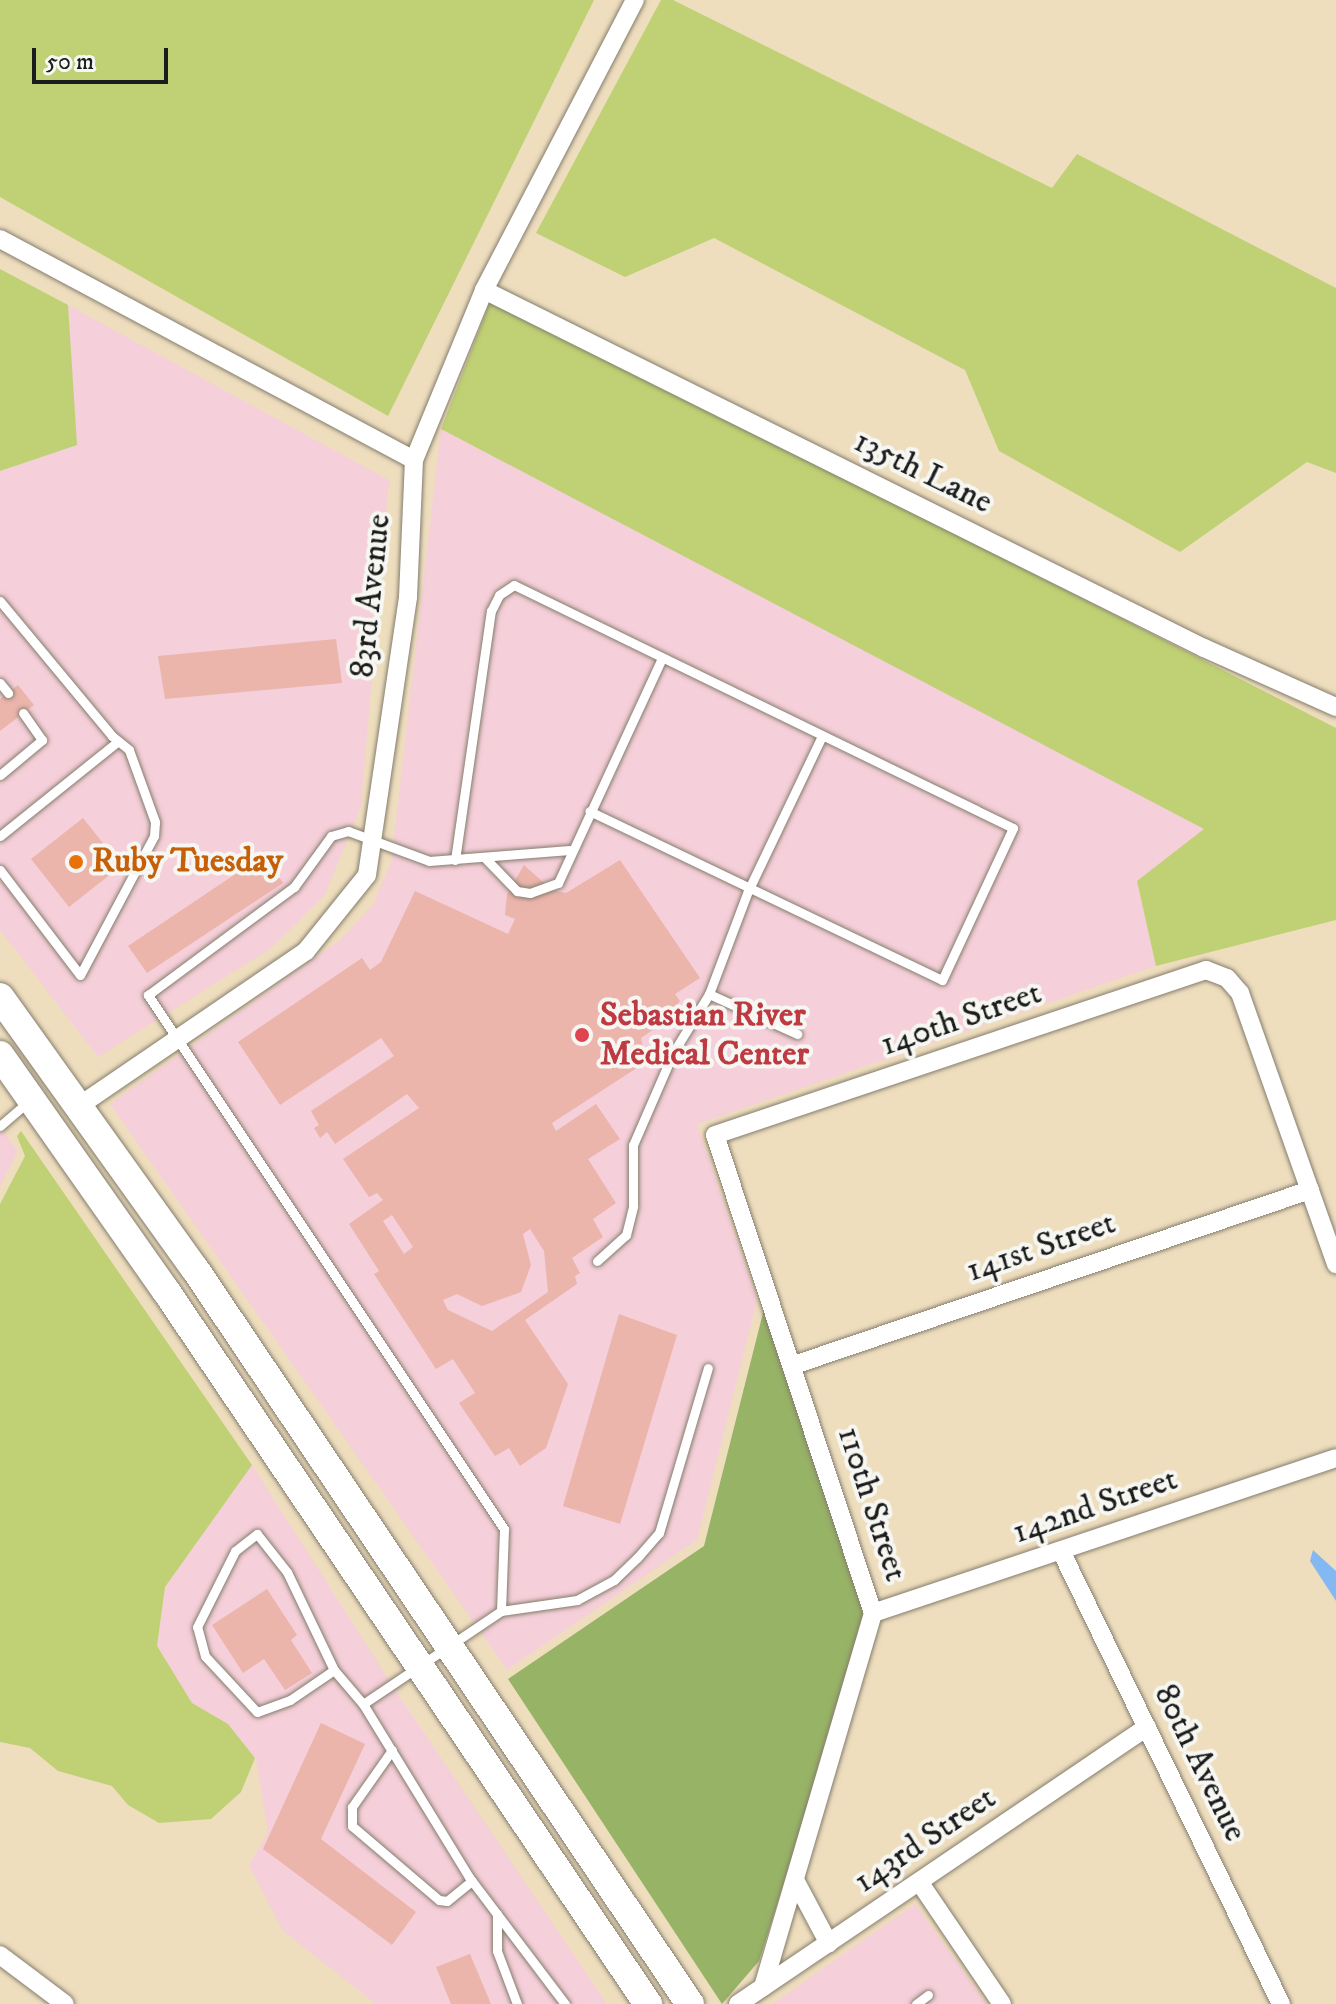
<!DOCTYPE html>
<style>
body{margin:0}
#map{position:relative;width:1336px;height:2004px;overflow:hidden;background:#eedebe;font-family:"IM FELL DW Pica",serif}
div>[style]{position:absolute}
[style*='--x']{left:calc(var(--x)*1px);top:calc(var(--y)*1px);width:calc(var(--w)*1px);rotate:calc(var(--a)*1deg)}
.built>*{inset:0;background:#f5cfd9}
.green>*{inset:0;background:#bfd174}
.forest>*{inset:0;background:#97b366}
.water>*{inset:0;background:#84b8f2}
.building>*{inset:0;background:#ebb5ac}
.roads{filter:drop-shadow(0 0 2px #857d6d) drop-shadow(0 0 2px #857d6d)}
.service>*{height:9px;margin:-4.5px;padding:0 4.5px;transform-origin:4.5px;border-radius:4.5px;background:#fff}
.minor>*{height:18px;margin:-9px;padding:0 9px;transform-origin:9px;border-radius:9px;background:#fff}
.primary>*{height:28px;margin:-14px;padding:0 14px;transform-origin:14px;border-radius:14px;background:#fff}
.dots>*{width:22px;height:22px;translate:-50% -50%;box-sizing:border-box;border:4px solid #f6f6f2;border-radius:50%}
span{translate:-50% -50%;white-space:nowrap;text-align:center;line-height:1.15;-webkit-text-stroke:8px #f6f6f2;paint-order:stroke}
.street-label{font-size:34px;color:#1c1c1c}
.food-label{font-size:34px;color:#c56008;font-weight:700}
.left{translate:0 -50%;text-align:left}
.health-label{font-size:34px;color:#be3a42;font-weight:700}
.scale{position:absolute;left:32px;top:48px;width:136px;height:36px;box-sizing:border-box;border:4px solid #1c1c1c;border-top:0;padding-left:10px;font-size:24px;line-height:28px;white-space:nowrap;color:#1c1c1c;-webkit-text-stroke:6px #f6f6f2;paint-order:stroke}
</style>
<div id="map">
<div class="built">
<i style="clip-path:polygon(68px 305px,389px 480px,361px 806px,325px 895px,270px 949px,98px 1057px,0 930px,0 471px,76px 445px)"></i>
<i style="clip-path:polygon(441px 429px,1205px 829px,1137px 881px,1156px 966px,697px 1124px,757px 1300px,697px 1540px,507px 1670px,110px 1104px,340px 940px,372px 906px,391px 863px)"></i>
<i style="clip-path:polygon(0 1127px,18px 1151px,0 1186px)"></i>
<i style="clip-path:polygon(252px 1465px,394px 1688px,607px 2004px,376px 2004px,283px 1931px,249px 1866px,268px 1832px,256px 1759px,228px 1724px,192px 1703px,157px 1647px,165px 1587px)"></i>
<i style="clip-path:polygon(915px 1904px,987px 2004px,772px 2004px)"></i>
</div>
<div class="green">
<i style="clip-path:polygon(0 0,594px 0,388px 416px,0 197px)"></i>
<i style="clip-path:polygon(661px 0,673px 0,1052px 188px,1077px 154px,1336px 288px,1336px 473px,1307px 462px,1180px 552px,999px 451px,965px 370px,714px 238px,625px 277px,536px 233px)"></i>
<i style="clip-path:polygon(0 269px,68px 305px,77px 445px,0 471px)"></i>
<i style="clip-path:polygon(492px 297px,1336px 728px,1336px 920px,1156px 966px,1137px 881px,1204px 829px,441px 429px)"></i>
<i style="clip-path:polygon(21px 1131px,252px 1465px,165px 1587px,157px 1646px,192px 1703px,228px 1724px,255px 1758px,241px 1792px,211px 1819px,159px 1823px,128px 1805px,112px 1786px,58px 1771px,30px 1748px,0 1742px,0 1204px,25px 1156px,17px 1136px)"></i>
</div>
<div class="forest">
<i style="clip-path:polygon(765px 1305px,873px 1606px,759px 1961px,722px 2004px,508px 1679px,704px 1546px)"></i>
</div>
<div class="water">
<i style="clip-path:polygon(1313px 1550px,1336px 1571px,1336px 1601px,1310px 1561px)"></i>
</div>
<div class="building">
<i style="clip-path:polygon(336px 639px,342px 683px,165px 699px,158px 656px)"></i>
<i style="clip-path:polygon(18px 685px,34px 705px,0 731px,0 699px)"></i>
<i style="clip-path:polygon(83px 818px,121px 866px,69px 907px,31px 859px)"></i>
<i style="clip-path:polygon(264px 855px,283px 883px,147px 973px,128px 946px)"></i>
<i style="clip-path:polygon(evenodd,620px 860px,700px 978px,675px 994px,680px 1001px,664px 1022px,641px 1038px,646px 1062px,552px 1123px,556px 1131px,596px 1104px,620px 1139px,588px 1159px,616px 1203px,593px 1219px,603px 1237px,572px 1258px,580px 1273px,575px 1276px,577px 1284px,525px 1320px,568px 1384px,546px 1448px,520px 1466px,509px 1448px,495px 1456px,459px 1403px,475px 1393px,453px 1359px,436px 1369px,374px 1274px,379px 1271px,349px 1224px,383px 1200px,377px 1193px,369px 1197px,343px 1159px,419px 1108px,407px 1094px,335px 1144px,327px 1132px,320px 1138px,314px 1128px,319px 1125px,311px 1111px,394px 1056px,381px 1038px,280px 1105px,238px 1042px,362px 958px,370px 970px,381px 962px,415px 891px,508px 934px,515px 919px,505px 915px,507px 894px,524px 865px,552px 890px,566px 893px,620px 860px,392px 1215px,413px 1247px,404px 1254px,383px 1221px,392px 1215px,620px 860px,530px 1229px,544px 1251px,548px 1292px,492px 1331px,448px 1310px,443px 1300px,457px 1294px,482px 1306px,521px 1292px,531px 1265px,523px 1234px,530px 1229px)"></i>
<i style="clip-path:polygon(619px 1314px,677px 1335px,620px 1524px,563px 1506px)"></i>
<i style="clip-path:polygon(267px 1589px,297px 1635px,291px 1640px,312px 1673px,285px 1690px,264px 1659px,243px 1673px,212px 1625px)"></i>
<i style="clip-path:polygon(321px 1723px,365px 1744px,321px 1839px,416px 1912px,392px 1945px,263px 1849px)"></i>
<i style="clip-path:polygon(470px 1954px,491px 2004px,451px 2004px,436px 1967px)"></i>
</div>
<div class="roads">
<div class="service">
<i style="--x:0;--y:601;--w:175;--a:50.3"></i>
<i style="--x:112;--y:736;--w:22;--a:39"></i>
<i style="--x:129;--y:750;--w:77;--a:70.1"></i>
<i style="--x:155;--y:822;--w:14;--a:94"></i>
<i style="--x:154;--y:836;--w:157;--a:118"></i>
<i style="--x:80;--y:975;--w:132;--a:-127.3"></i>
<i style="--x:0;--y:683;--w:13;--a:51"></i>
<i style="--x:0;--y:775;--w:55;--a:-39.8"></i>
<i style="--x:42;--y:740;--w:33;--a:-125"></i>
<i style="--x:0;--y:836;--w:151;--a:-38.8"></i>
<i style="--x:486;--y:859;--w:45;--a:45.9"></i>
<i style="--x:517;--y:891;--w:13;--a:9"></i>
<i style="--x:530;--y:893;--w:30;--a:-20"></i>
<i style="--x:558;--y:883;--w:248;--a:-65.2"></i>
<i style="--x:455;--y:860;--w:252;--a:-81.8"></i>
<i style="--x:491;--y:611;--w:18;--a:-63"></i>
<i style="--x:499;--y:595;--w:18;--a:-34"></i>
<i style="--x:514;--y:585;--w:555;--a:25.96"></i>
<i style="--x:1013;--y:828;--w:168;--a:115"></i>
<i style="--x:942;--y:980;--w:391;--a:-154.4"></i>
<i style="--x:709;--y:994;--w:97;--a:24.4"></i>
<i style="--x:0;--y:1126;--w:37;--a:-41"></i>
<i style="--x:597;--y:1261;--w:39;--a:-42"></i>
<i style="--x:626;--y:1235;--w:30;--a:-76"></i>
<i style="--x:633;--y:1206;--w:61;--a:-90"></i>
<i style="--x:633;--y:1145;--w:100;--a:-66.5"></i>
<i style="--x:673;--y:1053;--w:69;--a:-58.6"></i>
<i style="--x:709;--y:994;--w:110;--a:-69.3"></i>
<i style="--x:748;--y:891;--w:172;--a:-64.5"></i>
<i style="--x:501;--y:1611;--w:82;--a:-87.9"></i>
<i style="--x:504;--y:1529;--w:642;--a:-123.69"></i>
<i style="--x:148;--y:995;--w:182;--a:-36.5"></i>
<i style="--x:294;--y:887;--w:63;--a:-54"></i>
<i style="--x:331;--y:836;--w:18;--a:-16"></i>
<i style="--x:348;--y:831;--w:86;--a:20.3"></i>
<i style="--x:429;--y:861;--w:141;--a:-4.5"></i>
<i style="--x:334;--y:1670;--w:53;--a:145.7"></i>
<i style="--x:290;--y:1700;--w:35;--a:160"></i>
<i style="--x:257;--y:1712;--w:76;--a:-132.9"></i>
<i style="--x:205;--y:1656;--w:30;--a:-105"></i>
<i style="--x:197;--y:1627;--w:85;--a:-63.4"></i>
<i style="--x:235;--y:1551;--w:28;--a:-38"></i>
<i style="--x:257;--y:1534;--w:48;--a:51.7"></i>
<i style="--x:287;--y:1572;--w:109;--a:64.4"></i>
<i style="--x:334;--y:1670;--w:45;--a:49.5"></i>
<i style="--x:392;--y:1750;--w:70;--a:125.1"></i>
<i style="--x:352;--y:1807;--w:19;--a:90"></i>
<i style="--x:352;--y:1826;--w:114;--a:40.4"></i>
<i style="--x:439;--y:1900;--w:8;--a:7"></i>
<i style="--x:447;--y:1901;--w:32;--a:-39"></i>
<i style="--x:497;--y:1914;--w:37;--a:90"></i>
<i style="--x:497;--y:1951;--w:57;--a:69.3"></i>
<i style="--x:565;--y:2004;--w:159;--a:-127.1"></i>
<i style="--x:469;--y:1877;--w:203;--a:-121.5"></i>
<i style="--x:363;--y:1704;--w:166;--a:-34"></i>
<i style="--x:501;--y:1611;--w:77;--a:-8.2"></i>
<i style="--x:577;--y:1600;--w:42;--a:-28.4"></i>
<i style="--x:614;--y:1580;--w:32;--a:-44"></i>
<i style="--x:637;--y:1558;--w:33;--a:-49"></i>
<i style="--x:659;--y:1533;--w:172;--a:-73.5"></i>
<i style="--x:916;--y:2004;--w:15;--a:-37"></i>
</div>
<div class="minor">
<i style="--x:0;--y:239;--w:469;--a:28.1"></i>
<i style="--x:484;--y:290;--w:804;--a:26.44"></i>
<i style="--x:1204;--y:648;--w:145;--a:24.1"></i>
<i style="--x:79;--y:1106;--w:275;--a:-34.3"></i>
<i style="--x:306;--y:951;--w:97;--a:-51.2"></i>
<i style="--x:367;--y:875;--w:281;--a:-81.6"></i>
<i style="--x:408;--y:597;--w:137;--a:-87.5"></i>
<i style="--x:414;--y:460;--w:184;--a:-67.6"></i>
<i style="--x:484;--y:290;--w:327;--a:-62.5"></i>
<i style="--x:794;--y:1365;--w:545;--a:-18.73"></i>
<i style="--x:1061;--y:1551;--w:504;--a:64.1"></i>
<i style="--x:873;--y:1613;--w:488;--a:-18.5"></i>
<i style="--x:795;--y:1880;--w:72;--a:62"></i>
<i style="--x:920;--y:1883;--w:146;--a:55.9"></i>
<i style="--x:0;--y:1955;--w:81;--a:37"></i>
<i style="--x:763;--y:1987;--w:390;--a:-73.6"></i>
<i style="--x:873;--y:1613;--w:503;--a:-108.29"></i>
<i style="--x:715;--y:1135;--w:518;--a:-18.57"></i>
<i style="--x:1206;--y:970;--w:22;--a:21"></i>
<i style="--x:1227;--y:978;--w:20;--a:49"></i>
<i style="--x:1240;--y:993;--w:288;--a:70.5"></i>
<i style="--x:738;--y:2004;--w:494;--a:-34.1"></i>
</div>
<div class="primary">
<i style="--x:0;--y:997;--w:335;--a:54.4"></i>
<i style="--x:195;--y:1269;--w:886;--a:56.04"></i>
<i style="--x:0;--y:1055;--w:289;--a:54.9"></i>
<i style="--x:166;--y:1291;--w:861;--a:55.94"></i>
</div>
</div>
<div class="dots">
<i style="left:76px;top:862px;background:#e8710a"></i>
<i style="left:582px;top:1035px;background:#e0444e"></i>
</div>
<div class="street-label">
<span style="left:923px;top:472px;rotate:26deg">135th Lane</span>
<span style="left:371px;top:596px;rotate:-84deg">83rd Avenue</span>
<span style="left:961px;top:1019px;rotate:-19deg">140th Street</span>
<span style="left:1041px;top:1247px;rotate:-19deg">141st Street</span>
<span style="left:872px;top:1504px;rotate:72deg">110th Street</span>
<span style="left:1095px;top:1506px;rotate:-19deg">142nd Street</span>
<span style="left:1200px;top:1763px;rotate:64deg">80th Avenue</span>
<span style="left:925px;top:1840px;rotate:-34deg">143rd Street</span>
</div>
<div class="food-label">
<span class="left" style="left:92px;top:862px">Ruby Tuesday</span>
</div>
<div class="health-label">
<span class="left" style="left:600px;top:1035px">Sebastian River<br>Medical Center</span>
</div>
<div class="scale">50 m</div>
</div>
